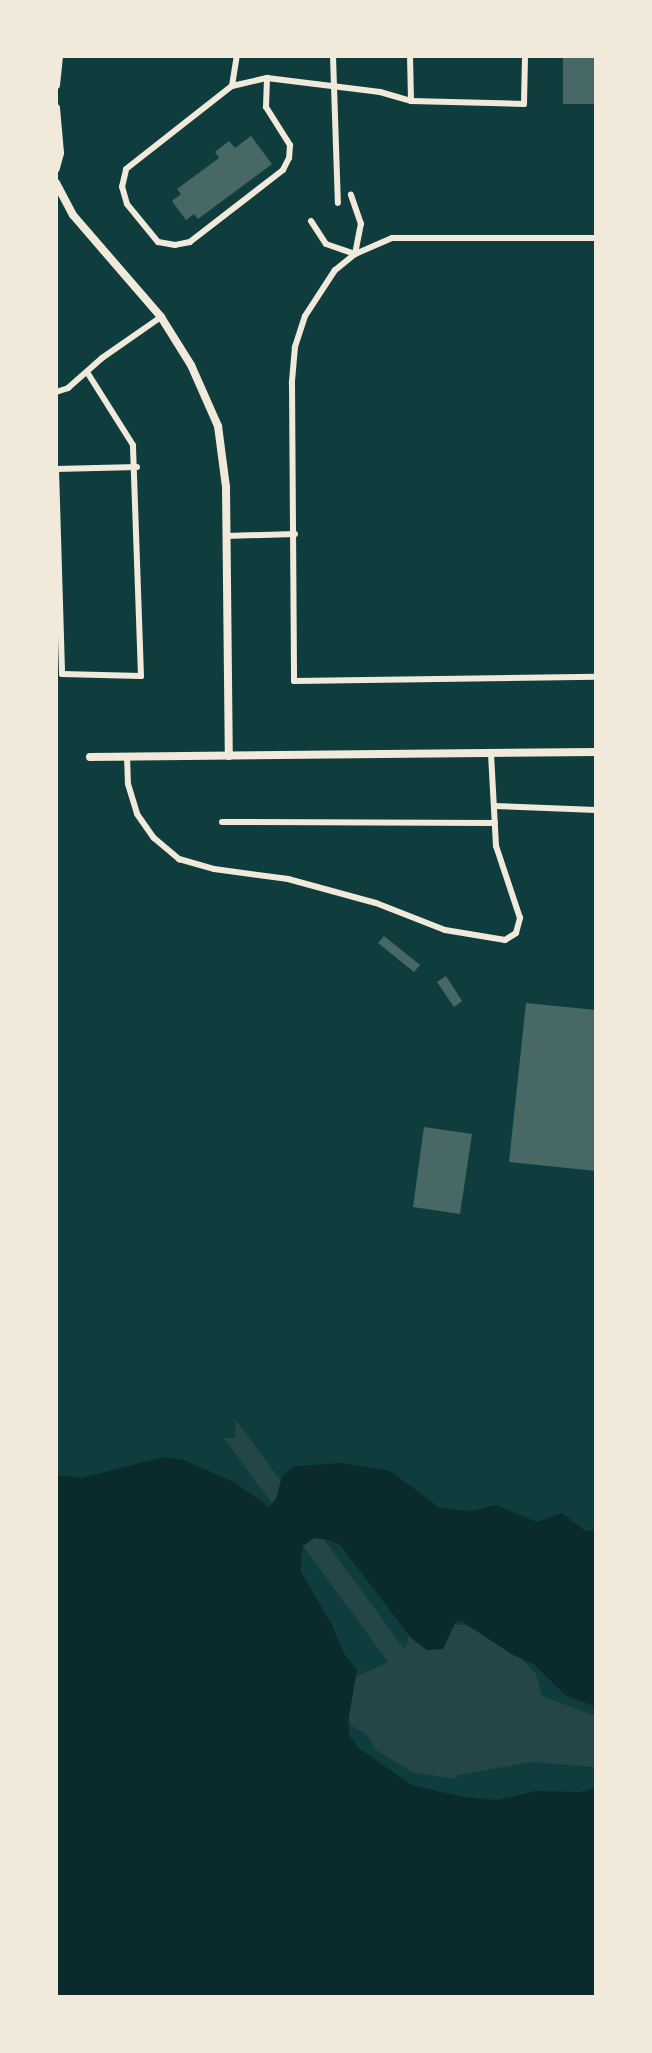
<!DOCTYPE html>
<style>
body{margin:0}
#map{position:relative;width:652px;height:2053px;overflow:hidden;background:#0f3d3e;font-family:"Source Sans 3",sans-serif}
div>[style]{position:absolute}
[style*='--x']{left:calc(var(--x)*1px);top:calc(var(--y)*1px);width:calc(var(--w)*1px);rotate:calc(var(--a)*1deg)}
.green>*{inset:0;background:#244646}
.water>*{inset:0;background:#0a2a2b}
.building>*{inset:0;background:#486865}
.service>*{height:6px;margin:-3px;padding:0 3px;transform-origin:3px;border-radius:3px;background:#f1e9da}
.minor>*{height:8px;margin:-4px;padding:0 4px;transform-origin:4px;border-radius:4px;background:#f1e9da}
span{translate:-50% -50%;white-space:nowrap;text-align:center;line-height:1.15;-webkit-text-stroke:6px #f1e9da;paint-order:stroke}
.frame{position:absolute;inset:0;border:58px solid #f1e9da;pointer-events:none}
</style>
<div id="map">
<div class="green">
<i style="clip-path:polygon(236px 1420px,405px 1650px,409px 1636px,446px 1624px,471px 1625px,513px 1650px,536px 1674px,542px 1696px,596px 1716px,596px 1767px,531px 1762px,457px 1775px,456px 1779px,412px 1772px,376px 1750px,367px 1735px,352px 1726px,345px 1712px,354px 1678px,388px 1662px,224px 1438px,235px 1438px)"></i>
</div>
<div class="water">
<i style="clip-path:polygon(164px 1457px,184px 1460px,234px 1482px,269px 1507px,276px 1499px,282px 1476px,295px 1466px,342px 1463px,390px 1471px,440px 1508px,470px 1511px,496px 1505px,537px 1522px,562px 1513px,585px 1531px,596px 1530px,596px 1707px,565px 1695px,534px 1664px,513px 1655px,461px 1621px,456px 1621px,443px 1649px,427px 1650px,411px 1638px,341px 1546px,330px 1540px,314px 1538px,303px 1546px,300px 1570px,333px 1627px,343px 1652px,357px 1670px,348px 1722px,349px 1736px,360px 1749px,412px 1785px,463px 1797px,497px 1800px,535px 1791px,581px 1792px,596px 1787px,596px 1997px,56px 1997px,56px 1475px,81px 1478px)"></i>
</div>
<div class="building">
<i style="clip-path:polygon(563px 56px,596px 56px,596px 104px,563px 104px)"></i>
<i style="clip-path:polygon(251px 136px,272px 164px,198px 219px,194px 214px,186px 220px,172px 201px,181px 194px,177px 189px,219px 158px,215px 152px,229px 141px,235px 148px)"></i>
<i style="clip-path:polygon(384px 936px,420px 965px,414px 972px,378px 943px)"></i>
<i style="clip-path:polygon(446px 976px,462px 1001px,454px 1007px,437px 982px)"></i>
<i style="clip-path:polygon(526px 1003px,596px 1010px,596px 1171px,509px 1162px)"></i>
<i style="clip-path:polygon(424px 1127px,472px 1134px,460px 1214px,413px 1207px)"></i>
</div>
<div class="service">
<i style="--x:333;--y:56;--w:147;--a:88.1"></i>
<i style="--x:410;--y:56;--w:45;--a:88.7"></i>
<i style="--x:267;--y:78;--w:29;--a:92"></i>
<i style="--x:266;--y:107;--w:45;--a:57.7"></i>
<i style="--x:290;--y:145;--w:13;--a:94"></i>
<i style="--x:289;--y:158;--w:13;--a:117"></i>
<i style="--x:283;--y:170;--w:118;--a:142.3"></i>
<i style="--x:190;--y:242;--w:15;--a:169"></i>
<i style="--x:175;--y:245;--w:17;--a:-170"></i>
<i style="--x:158;--y:242;--w:49;--a:-129.2"></i>
<i style="--x:127;--y:204;--w:18;--a:-106"></i>
<i style="--x:122;--y:187;--w:18;--a:-77"></i>
<i style="--x:126;--y:169;--w:135;--a:-38.1"></i>
<i style="--x:232;--y:86;--w:36;--a:-13"></i>
<i style="--x:267;--y:78;--w:114;--a:7.1"></i>
<i style="--x:380;--y:92;--w:32;--a:16"></i>
<i style="--x:411;--y:101;--w:113;--a:1.5"></i>
<i style="--x:524;--y:104;--w:48;--a:-88.8"></i>
<i style="--x:232;--y:86;--w:30;--a:-81"></i>
<i style="--x:311;--y:221;--w:27;--a:57"></i>
<i style="--x:326;--y:244;--w:31;--a:19"></i>
<i style="--x:355;--y:254;--w:31;--a:-79"></i>
<i style="--x:361;--y:224;--w:31;--a:-109"></i>
<i style="--x:596;--y:238;--w:204;--a:180"></i>
<i style="--x:392;--y:238;--w:40;--a:156.6"></i>
<i style="--x:355;--y:254;--w:26;--a:141"></i>
<i style="--x:335;--y:270;--w:55;--a:123.1"></i>
<i style="--x:305;--y:316;--w:33;--a:108"></i>
<i style="--x:295;--y:347;--w:37;--a:95"></i>
<i style="--x:292;--y:384;--w:297;--a:89.6"></i>
<i style="--x:294;--y:681;--w:302;--a:-0.8"></i>
<i style="--x:56;--y:392;--w:13;--a:-18"></i>
<i style="--x:68;--y:388;--w:45;--a:-41.4"></i>
<i style="--x:102;--y:358;--w:72;--a:-34.8"></i>
<i style="--x:56;--y:469;--w:205;--a:88.3"></i>
<i style="--x:62;--y:674;--w:79;--a:1.5"></i>
<i style="--x:141;--y:676;--w:231;--a:-92"></i>
<i style="--x:133;--y:445;--w:86;--a:-122.2"></i>
<i style="--x:56;--y:469;--w:81;--a:-1.4"></i>
<i style="--x:226;--y:536;--w:69;--a:-1.7"></i>
<i style="--x:127;--y:756;--w:28;--a:88"></i>
<i style="--x:128;--y:784;--w:31;--a:73"></i>
<i style="--x:137;--y:814;--w:29;--a:55"></i>
<i style="--x:154;--y:838;--w:33;--a:40"></i>
<i style="--x:179;--y:859;--w:36;--a:16"></i>
<i style="--x:214;--y:869;--w:75;--a:7.7"></i>
<i style="--x:288;--y:879;--w:91;--a:15.3"></i>
<i style="--x:376;--y:903;--w:74;--a:21.4"></i>
<i style="--x:445;--y:930;--w:61;--a:9.5"></i>
<i style="--x:505;--y:940;--w:13;--a:-32"></i>
<i style="--x:516;--y:933;--w:16;--a:-75"></i>
<i style="--x:520;--y:918;--w:76;--a:-108.4"></i>
<i style="--x:496;--y:846;--w:93;--a:-93.1"></i>
<i style="--x:494;--y:806;--w:102;--a:2.2"></i>
<i style="--x:222;--y:822;--w:273;--a:0.2"></i>
</div>
<div class="minor">
<i style="--x:56;--y:85;--w:29;--a:-84"></i>
<i style="--x:56;--y:108;--w:45;--a:84.9"></i>
<i style="--x:60;--y:153;--w:16;--a:105"></i>
<i style="--x:56;--y:183;--w:36;--a:62"></i>
<i style="--x:73;--y:215;--w:135;--a:49.2"></i>
<i style="--x:161;--y:317;--w:57;--a:58"></i>
<i style="--x:191;--y:365;--w:67;--a:66.1"></i>
<i style="--x:218;--y:426;--w:62;--a:82.5"></i>
<i style="--x:226;--y:487;--w:269;--a:89.4"></i>
<i style="--x:90;--y:757;--w:506;--a:-0.57"></i>
</div>
<div class="frame"></div>
</div>
